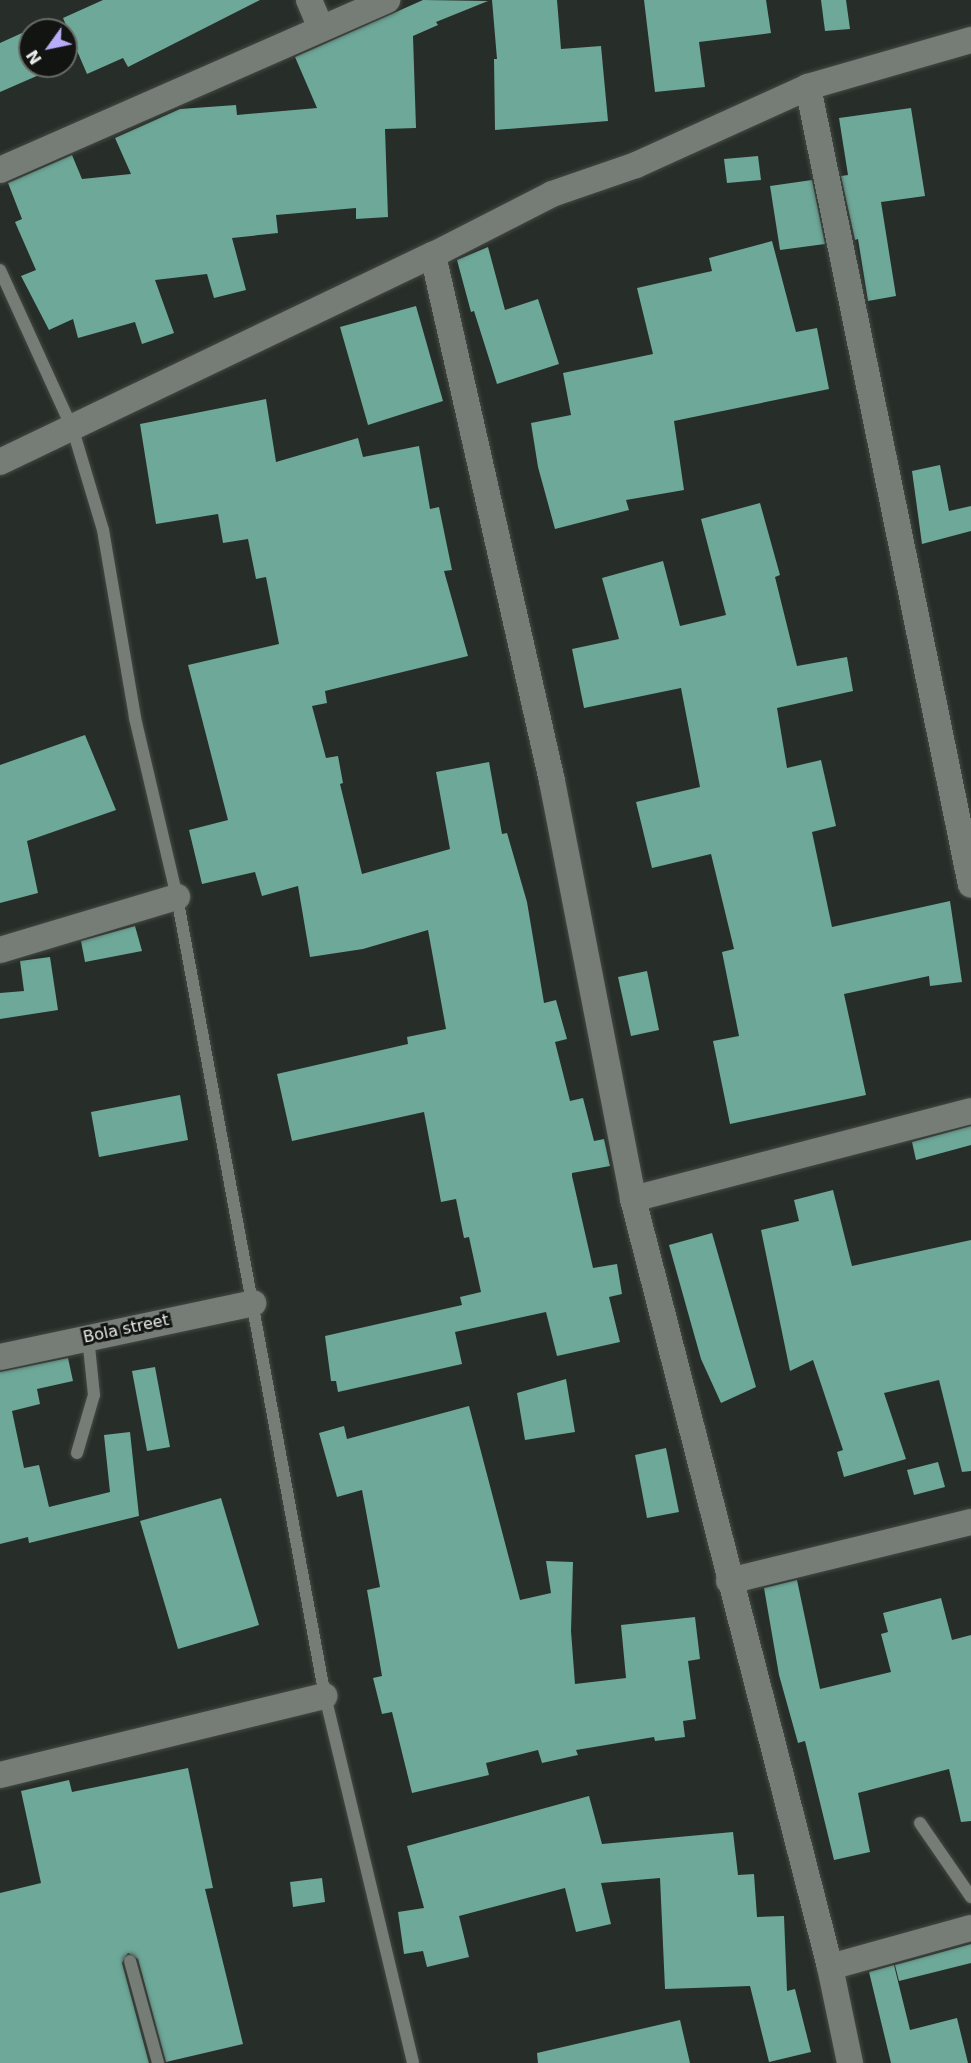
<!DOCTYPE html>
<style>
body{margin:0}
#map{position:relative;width:971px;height:2063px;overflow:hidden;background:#272d28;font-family:"DejaVu Sans",sans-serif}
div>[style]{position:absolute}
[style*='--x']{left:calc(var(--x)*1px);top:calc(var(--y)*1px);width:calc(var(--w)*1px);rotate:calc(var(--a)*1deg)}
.building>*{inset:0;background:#6da899}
.roads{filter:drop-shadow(0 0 2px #444944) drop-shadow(0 0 2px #444944)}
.service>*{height:12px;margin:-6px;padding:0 6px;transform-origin:6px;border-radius:6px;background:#767d77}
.minor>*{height:26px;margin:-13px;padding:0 13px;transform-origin:13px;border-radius:13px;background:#767d77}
span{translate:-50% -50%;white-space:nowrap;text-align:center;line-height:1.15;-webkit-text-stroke:6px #121412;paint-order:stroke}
.street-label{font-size:16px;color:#e8ece9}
.north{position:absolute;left:18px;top:18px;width:60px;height:60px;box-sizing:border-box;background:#121412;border:2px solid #686a68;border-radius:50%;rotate:237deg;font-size:16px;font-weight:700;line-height:24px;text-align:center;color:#e8ece9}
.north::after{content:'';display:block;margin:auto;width:21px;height:27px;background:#b8abf7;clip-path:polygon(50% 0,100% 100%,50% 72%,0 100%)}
</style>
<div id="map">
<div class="building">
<i style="clip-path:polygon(103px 0,260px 0,128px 67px,123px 58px,87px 74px,63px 18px)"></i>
<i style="clip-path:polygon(423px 0,488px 1px,436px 22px,438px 25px,413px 36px,416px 128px,385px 129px,388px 217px,356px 219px,356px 208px,276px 215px,278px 233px,232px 238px,246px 290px,214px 298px,207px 274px,155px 280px,174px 333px,142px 344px,135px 322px,78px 338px,73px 319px,49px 330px,21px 276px,36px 270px,15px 222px,22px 219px,8px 183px,72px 155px,82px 179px,131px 174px,115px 138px,180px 109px,236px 105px,237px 115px,317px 108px,295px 57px)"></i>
<i style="clip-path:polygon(492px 0,557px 0,561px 49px,601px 46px,608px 121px,495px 130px,494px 59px,497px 59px)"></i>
<i style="clip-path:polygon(644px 0,766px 0,771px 33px,699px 42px,705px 87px,655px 92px)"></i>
<i style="clip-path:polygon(821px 0,846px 0,850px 29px,825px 31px)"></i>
<i style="clip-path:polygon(22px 33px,30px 52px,30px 66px,36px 66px,39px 75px,0 92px,0 43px)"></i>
<i style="clip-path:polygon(911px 108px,925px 196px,881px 202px,896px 296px,868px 301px,858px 239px,855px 240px,841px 176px,848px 175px,839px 118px)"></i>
<i style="clip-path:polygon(758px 156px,761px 180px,727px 183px,724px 159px)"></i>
<i style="clip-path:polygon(812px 180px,825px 244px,780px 250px,770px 186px)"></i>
<i style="clip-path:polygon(772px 241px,796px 332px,817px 328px,829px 389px,674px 421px,684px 490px,626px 500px,629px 510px,555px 529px,538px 467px,531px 423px,571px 415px,563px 373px,653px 354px,637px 288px,712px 271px,709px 258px)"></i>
<i style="clip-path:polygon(488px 247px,505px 310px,538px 299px,559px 364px,497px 384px,474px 311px,471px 312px,457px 260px)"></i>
<i style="clip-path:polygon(416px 306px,443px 401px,368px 425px,340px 327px)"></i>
<i style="clip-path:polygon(266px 399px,276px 462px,358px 438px,363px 457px,419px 446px,430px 509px,439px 507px,452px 570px,444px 571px,468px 656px,325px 691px,327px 703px,312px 706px,326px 758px,338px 756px,343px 783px,340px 784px,362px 874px,450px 849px,436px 772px,489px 762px,502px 834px,507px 833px,527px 902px,544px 1003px,556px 1000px,567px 1039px,555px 1042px,570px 1101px,583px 1098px,594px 1141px,604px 1139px,610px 1166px,572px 1173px,572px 1176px,593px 1268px,617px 1264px,622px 1294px,609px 1297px,620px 1342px,557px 1356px,546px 1312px,455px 1332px,462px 1364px,338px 1392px,336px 1381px,331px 1381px,325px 1336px,462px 1305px,460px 1297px,481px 1292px,469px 1237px,464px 1238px,456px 1199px,441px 1202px,424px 1112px,292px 1141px,277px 1074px,408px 1044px,407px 1037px,446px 1029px,428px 930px,363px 949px,310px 957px,298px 886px,262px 896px,255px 872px,202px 884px,189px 830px,228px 820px,188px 665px,279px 644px,266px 577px,256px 579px,248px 539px,223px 543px,218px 514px,156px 524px,140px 424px)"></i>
<i style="clip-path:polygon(940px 465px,949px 511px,971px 506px,971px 531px,922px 544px,912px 471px)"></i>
<i style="clip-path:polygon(760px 503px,780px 575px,775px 577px,797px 666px,847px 657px,853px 691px,777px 708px,787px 768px,821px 760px,836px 826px,812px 832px,832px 927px,950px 901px,962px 982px,930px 986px,929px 976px,844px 994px,866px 1095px,730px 1124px,713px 1041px,739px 1036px,722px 952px,734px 949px,711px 854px,652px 868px,636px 802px,700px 787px,681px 688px,584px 708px,572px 649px,619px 639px,602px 578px,663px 561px,680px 626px,726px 615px,701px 519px)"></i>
<i style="clip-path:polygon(85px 735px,116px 810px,27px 841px,38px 893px,0 903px,0 765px)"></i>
<i style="clip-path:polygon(135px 926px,142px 951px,85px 962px,81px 941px)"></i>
<i style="clip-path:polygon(50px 957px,58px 1010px,0 1019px,0 993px,24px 991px,20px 961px)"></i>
<i style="clip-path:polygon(647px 971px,659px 1030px,631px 1036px,618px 977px)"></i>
<i style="clip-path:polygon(180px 1095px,188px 1140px,99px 1157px,91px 1112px)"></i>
<i style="clip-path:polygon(971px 1126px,971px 1145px,916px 1160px,912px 1142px)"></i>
<i style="clip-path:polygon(833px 1190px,852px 1266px,971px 1240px,971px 1471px,962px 1472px,939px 1380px,884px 1393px,906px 1459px,844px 1477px,837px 1452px,843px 1450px,813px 1360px,790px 1371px,761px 1230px,799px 1221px,794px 1200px)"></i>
<i style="clip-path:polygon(712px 1233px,756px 1387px,721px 1403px,701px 1359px,669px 1245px)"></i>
<i style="clip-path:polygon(68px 1358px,73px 1381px,37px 1389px,40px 1404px,12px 1411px,24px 1468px,39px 1465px,49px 1507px,110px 1492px,104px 1435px,130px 1432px,139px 1516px,29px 1543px,28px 1537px,0 1544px,0 1372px)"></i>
<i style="clip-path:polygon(155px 1367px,170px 1447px,147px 1451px,132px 1371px)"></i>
<i style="clip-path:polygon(566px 1379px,575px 1432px,525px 1440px,517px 1393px)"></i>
<i style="clip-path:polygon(469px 1406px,520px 1600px,551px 1593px,546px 1561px,573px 1562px,571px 1631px,575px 1684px,626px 1678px,621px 1625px,695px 1617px,700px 1659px,688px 1661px,696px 1719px,683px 1721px,685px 1737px,655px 1741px,654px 1737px,576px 1750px,578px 1755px,542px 1763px,538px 1750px,486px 1763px,489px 1775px,412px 1793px,392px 1712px,382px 1714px,373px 1678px,382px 1676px,367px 1590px,380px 1587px,362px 1490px,337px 1497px,319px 1433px,344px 1426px,347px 1439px)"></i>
<i style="clip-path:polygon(666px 1448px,679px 1512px,647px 1518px,635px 1455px)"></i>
<i style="clip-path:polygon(938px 1462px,945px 1487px,914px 1495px,907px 1470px)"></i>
<i style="clip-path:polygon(221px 1498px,259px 1625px,178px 1649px,140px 1521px)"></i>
<i style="clip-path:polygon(797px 1580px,820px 1689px,891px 1672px,881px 1634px,888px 1632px,883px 1613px,941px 1598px,952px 1640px,971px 1635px,971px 1821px,961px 1822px,949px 1769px,858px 1793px,870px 1852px,834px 1860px,805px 1741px,798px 1743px,779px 1675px,764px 1588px)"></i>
<i style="clip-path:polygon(188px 1768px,213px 1888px,205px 1889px,243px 2044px,166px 2062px,138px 1959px,128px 1953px,122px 1963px,149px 2063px,0 2063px,0 1893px,41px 1883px,21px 1791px,69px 1780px,72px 1792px)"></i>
<i style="clip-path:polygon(589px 1796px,602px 1844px,733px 1832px,738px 1875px,754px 1874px,757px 1917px,784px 1916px,787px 1991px,795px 1989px,811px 2052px,769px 2062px,750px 1986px,665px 1989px,660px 1878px,601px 1883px,611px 1924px,576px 1932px,565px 1888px,459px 1916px,469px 1957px,427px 1967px,423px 1951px,404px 1954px,398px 1912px,424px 1908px,407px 1846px)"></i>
<i style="clip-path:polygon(322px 1878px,325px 1902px,293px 1907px,290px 1882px)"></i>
<i style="clip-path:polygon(971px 1944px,971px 1963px,899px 1981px,895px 1965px)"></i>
<i style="clip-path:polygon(894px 1965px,910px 2030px,957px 2018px,968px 2063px,891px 2063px,869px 1972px)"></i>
<i style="clip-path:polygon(680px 2020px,690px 2063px,538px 2063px,537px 2053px)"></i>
</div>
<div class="roads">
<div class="service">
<i style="--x:0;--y:270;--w:176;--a:65.5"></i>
<i style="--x:73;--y:430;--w:104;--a:73.3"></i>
<i style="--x:103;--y:530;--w:191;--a:80.3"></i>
<i style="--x:135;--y:718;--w:184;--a:76.8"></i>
<i style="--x:177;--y:897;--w:813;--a:79.51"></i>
<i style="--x:325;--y:1696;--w:377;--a:76.5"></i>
<i style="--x:77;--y:1453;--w:60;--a:-73.7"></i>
<i style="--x:94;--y:1395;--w:58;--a:-95.9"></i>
<i style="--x:920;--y:1823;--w:90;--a:55.4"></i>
<i style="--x:130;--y:1961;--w:106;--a:74.6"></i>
</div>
<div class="minor">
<i style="--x:309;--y:0;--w:30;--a:67"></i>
<i style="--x:808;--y:87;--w:814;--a:78.46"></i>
<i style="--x:0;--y:170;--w:423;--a:-23.7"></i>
<i style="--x:433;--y:255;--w:539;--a:77.25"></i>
<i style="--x:552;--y:781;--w:426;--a:79"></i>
<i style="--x:633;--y:1199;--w:793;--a:75.61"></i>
<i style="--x:830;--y:1967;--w:98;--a:78.2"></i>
<i style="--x:0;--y:462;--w:480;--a:-25.6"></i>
<i style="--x:433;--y:255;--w:134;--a:-27.1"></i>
<i style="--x:552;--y:194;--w:89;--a:-19"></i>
<i style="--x:636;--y:165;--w:189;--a:-24.4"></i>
<i style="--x:808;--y:87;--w:170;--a:-16.1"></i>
<i style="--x:0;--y:950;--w:185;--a:-16.7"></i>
<i style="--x:633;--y:1199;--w:349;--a:-14.6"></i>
<i style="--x:0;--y:1357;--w:259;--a:-12"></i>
<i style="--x:729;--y:1581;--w:249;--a:-13.7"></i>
<i style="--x:0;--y:1775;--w:334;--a:-13.7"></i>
<i style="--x:830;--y:1967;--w:146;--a:-15.5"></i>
</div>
</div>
<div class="street-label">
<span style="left:126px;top:1329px;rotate:-12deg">Bola street</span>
</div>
<div class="north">N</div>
</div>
